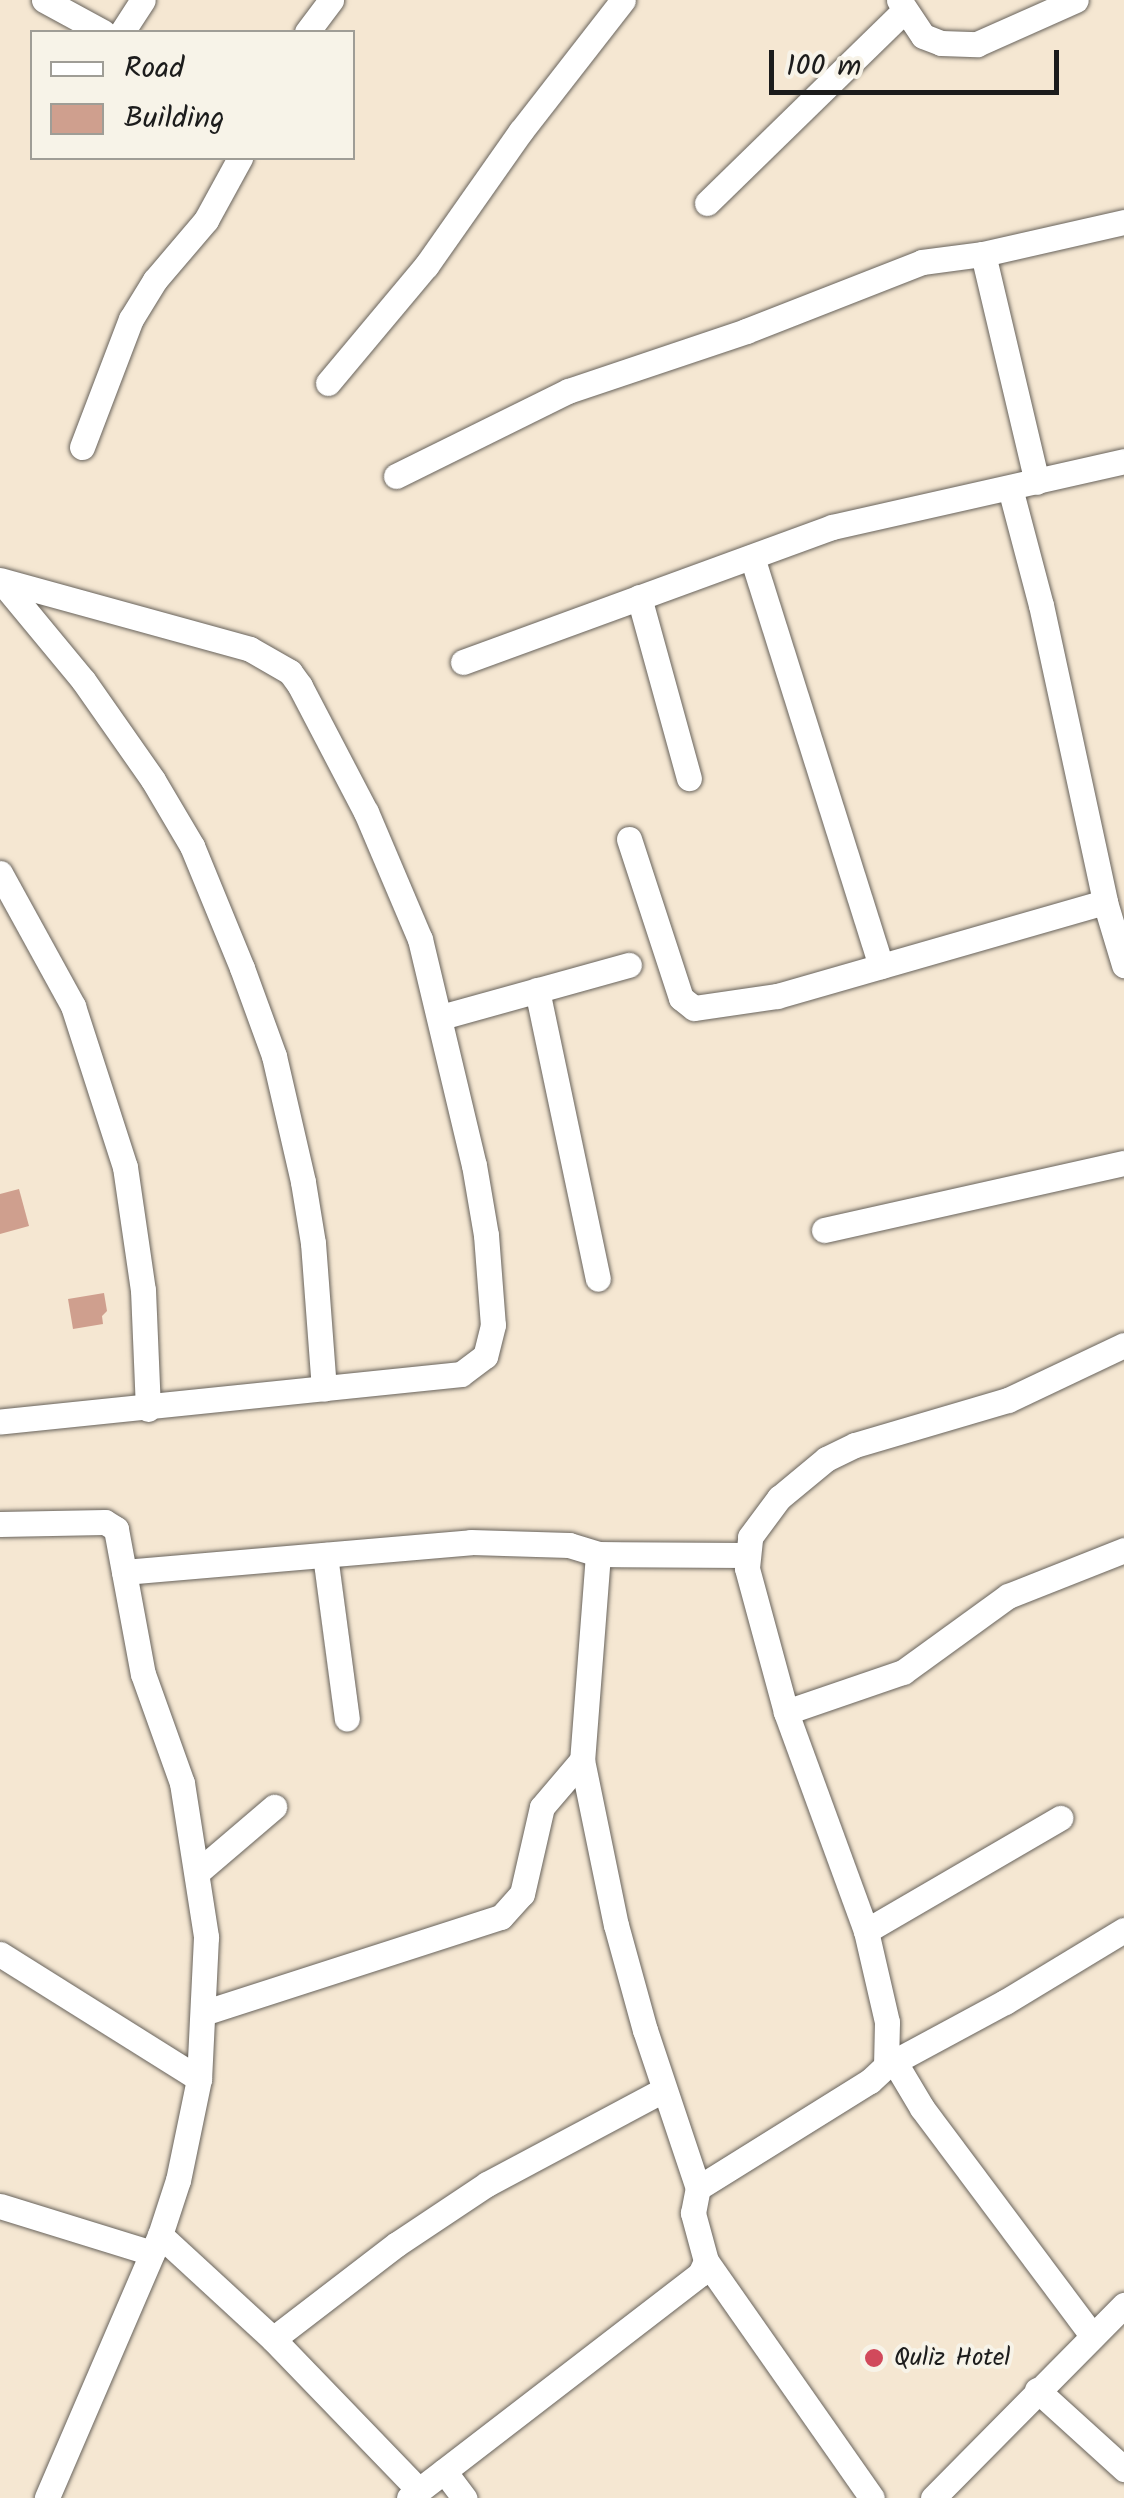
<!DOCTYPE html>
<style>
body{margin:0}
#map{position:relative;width:1124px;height:2498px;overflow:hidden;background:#f5e7d2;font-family:Kalam,sans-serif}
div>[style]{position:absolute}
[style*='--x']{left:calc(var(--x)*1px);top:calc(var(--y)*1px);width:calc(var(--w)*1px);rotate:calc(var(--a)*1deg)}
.building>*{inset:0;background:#cf9f8e}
.roads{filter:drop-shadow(0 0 2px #68635c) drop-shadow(0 0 2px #68635c)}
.minor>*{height:25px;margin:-12.5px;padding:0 12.5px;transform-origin:12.5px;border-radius:12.5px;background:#fff}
.dots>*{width:28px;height:28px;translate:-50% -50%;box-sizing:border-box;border:5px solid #f7f3e8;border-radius:50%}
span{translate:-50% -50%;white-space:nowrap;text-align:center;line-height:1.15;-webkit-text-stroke:8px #f7f3e8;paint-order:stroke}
.poi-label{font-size:25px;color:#1c1c1c}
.left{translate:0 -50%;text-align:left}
.legend{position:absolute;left:30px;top:30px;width:325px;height:130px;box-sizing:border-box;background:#f7f3e8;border:2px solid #9f9d96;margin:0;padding:12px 18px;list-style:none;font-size:30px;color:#1c1c1c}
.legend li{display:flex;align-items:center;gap:20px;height:50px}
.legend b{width:50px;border:2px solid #9f9d96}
.scale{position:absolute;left:769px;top:50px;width:290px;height:45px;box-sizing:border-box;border:5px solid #1c1c1c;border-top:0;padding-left:12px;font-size:30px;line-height:35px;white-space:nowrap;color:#1c1c1c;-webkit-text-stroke:8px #f7f3e8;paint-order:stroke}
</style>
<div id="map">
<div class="building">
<i style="clip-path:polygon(19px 1189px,29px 1226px,0 1234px,0 1194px)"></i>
<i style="clip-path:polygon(104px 1293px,107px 1311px,102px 1316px,103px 1324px,73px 1329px,68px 1299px)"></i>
</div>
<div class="roads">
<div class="minor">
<i style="--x:44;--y:0;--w:67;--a:28.5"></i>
<i style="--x:899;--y:0;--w:43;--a:56.3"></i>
<i style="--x:923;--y:36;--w:19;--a:21"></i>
<i style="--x:941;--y:43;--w:36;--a:2"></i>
<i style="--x:977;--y:44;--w:108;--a:-24"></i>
<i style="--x:122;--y:32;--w:38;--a:-57"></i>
<i style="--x:307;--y:32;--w:40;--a:-53"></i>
<i style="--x:707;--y:203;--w:275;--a:-44.3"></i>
<i style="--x:983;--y:254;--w:234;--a:76.7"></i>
<i style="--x:328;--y:383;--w:153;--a:-50.1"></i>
<i style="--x:426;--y:266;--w:165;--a:-54.9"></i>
<i style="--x:521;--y:131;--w:166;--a:-52.1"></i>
<i style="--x:82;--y:447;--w:137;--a:-69.1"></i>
<i style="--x:131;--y:319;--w:46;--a:-58.4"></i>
<i style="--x:155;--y:280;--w:79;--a:-49.6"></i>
<i style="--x:206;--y:220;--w:71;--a:-61.3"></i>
<i style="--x:396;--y:476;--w:192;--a:-26.3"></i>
<i style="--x:568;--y:391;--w:188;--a:-18.6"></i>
<i style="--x:746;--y:331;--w:189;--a:-21.4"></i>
<i style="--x:922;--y:262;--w:62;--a:-7.5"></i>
<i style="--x:983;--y:254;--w:145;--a:-12.8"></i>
<i style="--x:1010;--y:488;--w:121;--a:75.2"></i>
<i style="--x:1041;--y:605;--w:304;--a:77.8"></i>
<i style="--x:1105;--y:902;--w:66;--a:73.2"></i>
<i style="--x:752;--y:557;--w:429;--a:72.5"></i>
<i style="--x:0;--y:580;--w:259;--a:15.4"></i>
<i style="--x:250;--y:649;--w:46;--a:29.9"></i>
<i style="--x:290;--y:672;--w:17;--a:54"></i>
<i style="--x:300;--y:686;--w:142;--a:62.4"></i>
<i style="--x:366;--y:812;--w:138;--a:67"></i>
<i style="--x:420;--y:939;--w:232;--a:76.6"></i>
<i style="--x:474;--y:1165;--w:71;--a:80.3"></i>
<i style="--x:486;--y:1235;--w:90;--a:85.6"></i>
<i style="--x:493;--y:1325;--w:32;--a:104"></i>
<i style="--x:485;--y:1356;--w:30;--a:143"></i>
<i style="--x:461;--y:1374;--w:463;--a:174.1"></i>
<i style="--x:1;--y:581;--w:129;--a:50.4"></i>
<i style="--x:83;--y:680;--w:122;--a:55"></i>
<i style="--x:153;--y:780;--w:77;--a:59.4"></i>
<i style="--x:192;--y:846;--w:132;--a:67.7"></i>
<i style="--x:242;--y:968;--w:94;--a:70"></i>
<i style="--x:274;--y:1056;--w:129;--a:77"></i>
<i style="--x:303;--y:1182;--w:62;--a:80.7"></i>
<i style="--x:313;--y:1243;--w:146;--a:85.7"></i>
<i style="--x:639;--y:597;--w:188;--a:74.6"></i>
<i style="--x:463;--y:662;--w:393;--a:-20.1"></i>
<i style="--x:832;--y:527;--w:299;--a:-12.7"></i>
<i style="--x:629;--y:839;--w:167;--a:71.9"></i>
<i style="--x:681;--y:998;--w:16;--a:38"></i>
<i style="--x:694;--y:1008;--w:84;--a:-8.2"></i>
<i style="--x:777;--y:996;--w:341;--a:-16"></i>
<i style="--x:0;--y:873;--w:152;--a:61.2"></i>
<i style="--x:73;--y:1006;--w:169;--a:72.1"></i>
<i style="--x:125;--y:1167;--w:124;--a:81.7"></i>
<i style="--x:143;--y:1290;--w:119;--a:87.6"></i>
<i style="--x:537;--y:990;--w:295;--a:78.1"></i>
<i style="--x:441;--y:1017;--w:195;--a:-15.5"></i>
<i style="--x:824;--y:1230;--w:307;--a:-12.6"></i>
<i style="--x:0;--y:1524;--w:105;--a:-1.1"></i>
<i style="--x:105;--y:1522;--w:13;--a:32"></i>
<i style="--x:116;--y:1529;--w:147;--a:79.5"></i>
<i style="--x:143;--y:1674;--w:116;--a:70.3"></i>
<i style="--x:182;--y:1783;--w:156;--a:81.1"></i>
<i style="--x:206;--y:1937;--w:142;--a:92.8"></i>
<i style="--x:199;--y:2079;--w:103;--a:101.7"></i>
<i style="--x:178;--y:2180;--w:58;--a:108.1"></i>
<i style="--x:160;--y:2235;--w:286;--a:113.3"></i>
<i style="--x:598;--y:1554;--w:207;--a:94.4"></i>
<i style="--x:582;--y:1760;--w:168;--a:78.4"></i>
<i style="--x:616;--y:1925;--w:109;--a:74.6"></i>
<i style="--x:645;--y:2030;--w:167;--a:71.5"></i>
<i style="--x:325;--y:1555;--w:165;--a:82.4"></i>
<i style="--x:124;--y:1572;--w:348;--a:-4.9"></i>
<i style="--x:471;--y:1542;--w:98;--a:1.8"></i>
<i style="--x:569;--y:1545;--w:30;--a:17"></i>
<i style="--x:598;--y:1554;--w:147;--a:0.4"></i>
<i style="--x:786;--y:1712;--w:124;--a:-18.9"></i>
<i style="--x:903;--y:1672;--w:130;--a:-35.9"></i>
<i style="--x:1008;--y:1596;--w:125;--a:-21.6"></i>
<i style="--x:199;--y:1871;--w:99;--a:-40.5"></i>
<i style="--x:866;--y:1931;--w:225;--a:-30.2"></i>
<i style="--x:0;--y:1954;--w:235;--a:32.1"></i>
<i style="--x:203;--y:2013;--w:313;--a:-17.9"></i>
<i style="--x:501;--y:1917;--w:31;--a:-48"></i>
<i style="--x:522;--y:1894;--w:89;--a:-77.1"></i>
<i style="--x:542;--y:1807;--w:62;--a:-49.6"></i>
<i style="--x:894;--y:2061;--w:55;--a:59.2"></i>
<i style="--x:922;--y:2108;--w:284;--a:53.2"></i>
<i style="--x:886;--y:2066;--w:44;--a:-88.7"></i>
<i style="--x:887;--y:2022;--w:93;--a:-103"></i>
<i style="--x:866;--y:1931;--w:233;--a:-110.1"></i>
<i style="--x:786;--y:1712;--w:149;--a:-105.2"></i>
<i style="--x:747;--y:1568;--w:31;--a:-84"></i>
<i style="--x:750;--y:1537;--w:49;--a:-53.4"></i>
<i style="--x:779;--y:1498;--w:61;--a:-39.7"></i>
<i style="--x:826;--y:1459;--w:32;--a:-26"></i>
<i style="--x:855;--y:1445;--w:159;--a:-16.4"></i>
<i style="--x:1008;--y:1400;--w:128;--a:-25.4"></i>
<i style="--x:0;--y:2206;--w:159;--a:17.2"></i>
<i style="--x:160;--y:2235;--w:154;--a:42.6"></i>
<i style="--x:273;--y:2339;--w:210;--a:46"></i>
<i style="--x:706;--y:2261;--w:289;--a:55"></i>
<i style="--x:273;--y:2339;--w:156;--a:-37.5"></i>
<i style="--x:397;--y:2244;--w:108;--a:-33.7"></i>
<i style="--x:487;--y:2184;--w:200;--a:-28.1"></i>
<i style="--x:1037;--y:2390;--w:118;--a:42.2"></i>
<i style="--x:444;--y:2471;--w:34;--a:53"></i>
<i style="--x:409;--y:2498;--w:367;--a:-37.6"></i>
<i style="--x:700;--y:2274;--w:14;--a:-65"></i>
<i style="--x:706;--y:2261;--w:50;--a:-105.2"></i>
<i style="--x:693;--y:2213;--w:25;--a:-79"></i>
<i style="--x:698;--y:2188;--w:203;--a:-31.9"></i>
<i style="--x:870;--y:2081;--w:22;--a:-43"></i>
<i style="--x:886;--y:2066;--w:135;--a:-28.3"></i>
<i style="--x:1005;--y:2002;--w:139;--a:-31.2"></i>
<i style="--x:933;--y:2498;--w:272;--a:-45.3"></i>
</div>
</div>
<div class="dots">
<i style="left:874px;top:2358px;background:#d1495b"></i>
</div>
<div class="poi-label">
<span class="left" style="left:894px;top:2358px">Quliz Hotel</span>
</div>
<ul class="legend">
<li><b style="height:12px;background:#fff"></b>Road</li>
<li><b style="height:28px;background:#cf9f8e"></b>Building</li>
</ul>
<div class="scale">100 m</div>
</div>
